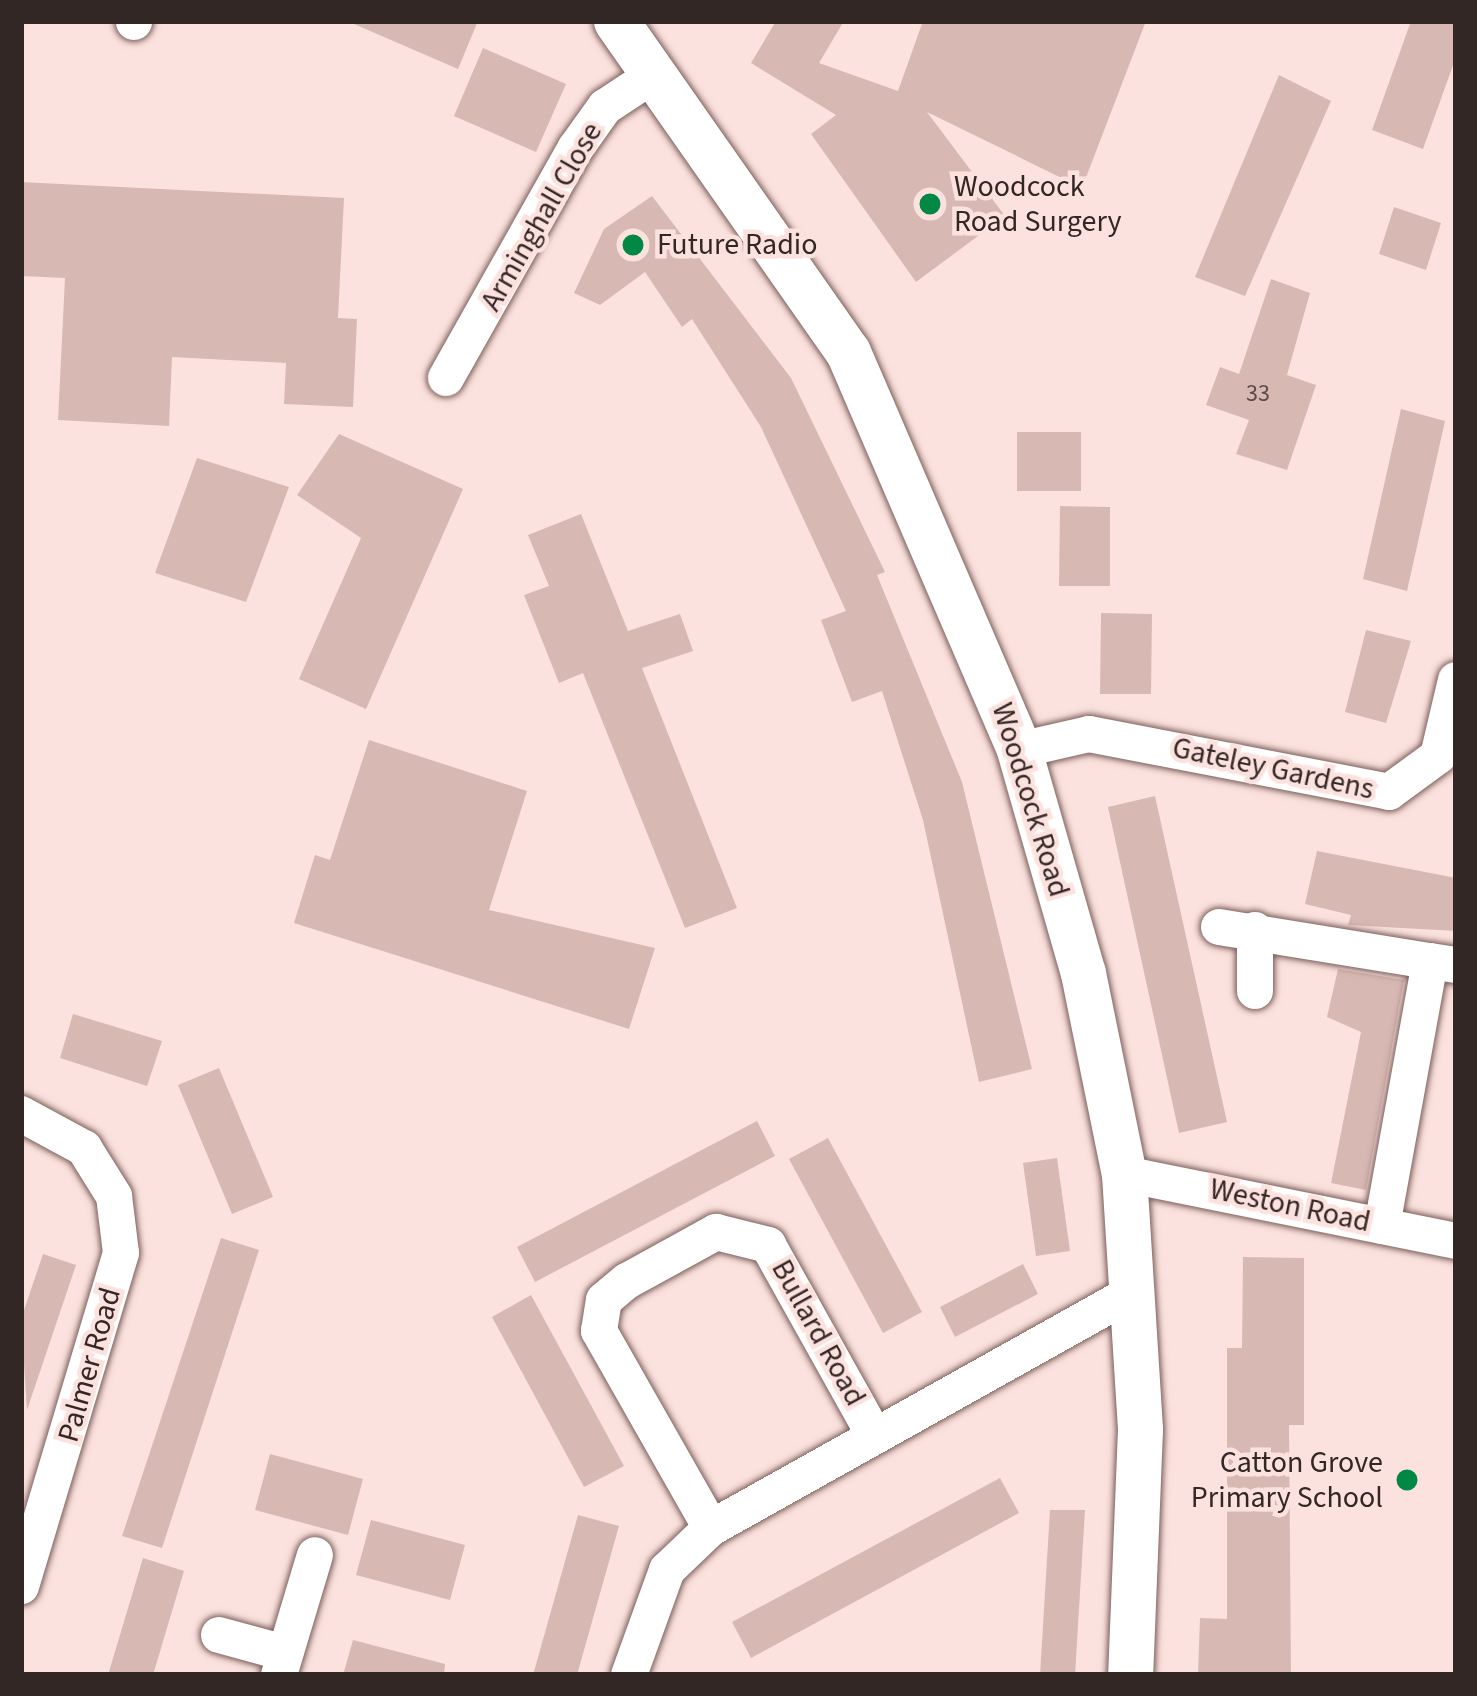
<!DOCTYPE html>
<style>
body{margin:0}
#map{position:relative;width:1477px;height:1696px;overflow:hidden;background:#fce2de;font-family:"Source Sans 3",sans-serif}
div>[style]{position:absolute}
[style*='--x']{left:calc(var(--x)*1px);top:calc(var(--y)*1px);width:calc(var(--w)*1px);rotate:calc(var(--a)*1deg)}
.building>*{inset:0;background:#d8b8b3}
.roads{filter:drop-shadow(0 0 3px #7c5f5b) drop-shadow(0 0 3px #7c5f5b)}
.minor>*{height:36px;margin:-18px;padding:0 18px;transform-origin:18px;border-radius:18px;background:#fff}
.tertiary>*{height:45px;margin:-22.5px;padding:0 22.5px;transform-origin:22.5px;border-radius:22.5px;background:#fff}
.dots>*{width:33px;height:33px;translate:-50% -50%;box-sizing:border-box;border:6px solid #fce2de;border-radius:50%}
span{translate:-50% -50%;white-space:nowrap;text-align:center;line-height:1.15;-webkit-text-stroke:9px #fce2de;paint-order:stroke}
.number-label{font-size:24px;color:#5c4b48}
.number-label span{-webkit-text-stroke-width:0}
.poi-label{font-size:30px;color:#332725}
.left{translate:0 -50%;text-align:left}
.right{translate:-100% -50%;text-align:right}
.street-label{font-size:30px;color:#332725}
.frame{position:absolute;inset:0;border:24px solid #332725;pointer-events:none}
</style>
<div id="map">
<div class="building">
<i style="clip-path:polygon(347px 21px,478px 21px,458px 69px)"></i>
<i style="clip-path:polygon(776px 21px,844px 21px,819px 63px,898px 91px,923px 21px,1146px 21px,1082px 188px,927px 112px,1005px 216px,916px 282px,811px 134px,836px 115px,751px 63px)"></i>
<i style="clip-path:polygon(1411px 21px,1456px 21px,1456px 57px,1423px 149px,1372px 130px)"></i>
<i style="clip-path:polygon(483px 48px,566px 84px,536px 152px,454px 116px)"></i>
<i style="clip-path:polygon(1279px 75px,1331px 101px,1245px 296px,1195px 277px)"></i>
<i style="clip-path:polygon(21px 182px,344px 198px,338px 318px,357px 319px,353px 407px,284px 404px,286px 363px,172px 357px,169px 426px,58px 420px,65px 278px,21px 276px)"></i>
<i style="clip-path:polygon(652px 196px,791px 378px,885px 572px,877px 575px,962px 782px,1032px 1069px,979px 1082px,923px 820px,882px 691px,852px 702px,821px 620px,846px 611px,761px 427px,692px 319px,682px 327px,645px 272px,600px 305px,574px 293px,604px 229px)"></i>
<i style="clip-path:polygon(1394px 207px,1441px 223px,1426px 270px,1379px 254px)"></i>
<i style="clip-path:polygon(1271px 279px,1310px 293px,1287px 375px,1316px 385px,1287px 470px,1236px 454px,1249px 420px,1206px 405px,1220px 367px,1239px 374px)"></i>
<i style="clip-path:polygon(1401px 409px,1445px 421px,1407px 591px,1363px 579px)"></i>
<i style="clip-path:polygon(1017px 432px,1081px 432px,1081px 491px,1017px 491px)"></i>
<i style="clip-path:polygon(339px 434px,463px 489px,366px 709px,299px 679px,361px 538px,297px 495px)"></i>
<i style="clip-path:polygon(197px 458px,289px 487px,246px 602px,155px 573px)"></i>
<i style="clip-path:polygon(1060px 506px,1110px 507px,1110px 586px,1059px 586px)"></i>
<i style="clip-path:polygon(581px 514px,628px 631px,680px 614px,693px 651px,642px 668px,737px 908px,685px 928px,583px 673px,559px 683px,524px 595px,549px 586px,528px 535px)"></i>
<i style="clip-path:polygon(1101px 613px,1152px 614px,1151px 694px,1100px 694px)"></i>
<i style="clip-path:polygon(1366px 630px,1411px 641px,1386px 723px,1345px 712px)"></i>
<i style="clip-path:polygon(369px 740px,527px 791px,489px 910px,655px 948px,629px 1029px,294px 923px,315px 855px,330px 860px)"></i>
<i style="clip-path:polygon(1155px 796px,1227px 1122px,1179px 1133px,1108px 807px)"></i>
<i style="clip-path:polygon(1317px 851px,1456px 878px,1456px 931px,1348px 925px,1351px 915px,1305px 904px)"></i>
<i style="clip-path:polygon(1338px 969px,1404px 980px,1366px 1190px,1331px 1183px,1361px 1032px,1327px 1017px)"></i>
<i style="clip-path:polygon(73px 1014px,162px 1041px,147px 1086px,60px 1058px)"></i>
<i style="clip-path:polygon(219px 1068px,273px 1197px,232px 1214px,178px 1085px)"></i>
<i style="clip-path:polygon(757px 1121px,775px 1156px,535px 1282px,517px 1247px)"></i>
<i style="clip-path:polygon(828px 1138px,922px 1312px,883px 1333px,789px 1159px)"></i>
<i style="clip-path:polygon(1057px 1158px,1070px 1251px,1036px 1256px,1023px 1163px)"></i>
<i style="clip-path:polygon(221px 1238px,259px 1250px,162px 1548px,122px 1536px)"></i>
<i style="clip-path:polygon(43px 1254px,76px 1265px,27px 1410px,21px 1319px)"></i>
<i style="clip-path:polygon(1243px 1257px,1304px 1258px,1304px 1425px,1289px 1425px,1291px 1675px,1198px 1675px,1200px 1618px,1227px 1619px,1227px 1348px,1242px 1348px)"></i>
<i style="clip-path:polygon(1023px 1264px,1038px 1294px,955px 1337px,940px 1307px)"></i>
<i style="clip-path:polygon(531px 1295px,624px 1466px,584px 1487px,492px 1317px)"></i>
<i style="clip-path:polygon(270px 1454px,363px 1479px,348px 1535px,255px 1510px)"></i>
<i style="clip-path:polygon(1000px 1478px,1019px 1513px,751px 1658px,732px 1622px)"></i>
<i style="clip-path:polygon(1050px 1510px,1085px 1510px,1075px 1675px,1040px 1675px)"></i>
<i style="clip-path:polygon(578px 1515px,619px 1526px,577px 1675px,533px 1675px)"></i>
<i style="clip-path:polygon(371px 1520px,465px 1545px,450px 1600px,356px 1575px)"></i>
<i style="clip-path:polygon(143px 1558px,184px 1571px,153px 1675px,108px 1675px)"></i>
<i style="clip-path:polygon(353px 1640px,445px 1664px,444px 1675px,343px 1675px)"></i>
</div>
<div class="roads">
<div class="minor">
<i style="--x:134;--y:21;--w:1;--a:90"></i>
<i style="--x:446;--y:378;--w:263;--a:-60.6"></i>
<i style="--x:575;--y:149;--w:52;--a:-54.5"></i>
<i style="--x:605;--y:107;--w:60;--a:-33.4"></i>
<i style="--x:1019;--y:750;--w:72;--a:-12.9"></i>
<i style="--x:1089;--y:734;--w:306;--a:10.9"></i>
<i style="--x:1389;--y:792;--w:61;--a:-36.3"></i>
<i style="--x:1438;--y:756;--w:78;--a:-76.7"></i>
<i style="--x:1219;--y:927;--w:214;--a:9.2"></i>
<i style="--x:1255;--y:991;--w:61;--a:-90"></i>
<i style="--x:21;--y:1114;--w:72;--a:28.4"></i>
<i style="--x:84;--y:1148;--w:57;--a:58"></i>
<i style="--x:114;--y:1196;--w:57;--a:83"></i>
<i style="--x:121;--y:1253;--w:348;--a:106.7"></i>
<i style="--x:1124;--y:1174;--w:339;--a:11.4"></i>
<i style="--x:1382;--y:1226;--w:269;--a:-79.7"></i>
<i style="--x:1430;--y:961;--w:26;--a:9"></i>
<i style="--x:711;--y:1528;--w:227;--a:-119.6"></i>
<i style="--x:599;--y:1331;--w:31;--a:-81"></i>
<i style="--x:604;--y:1300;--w:30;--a:-40"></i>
<i style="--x:627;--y:1281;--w:102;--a:-28.8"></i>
<i style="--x:716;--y:1232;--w:54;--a:14"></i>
<i style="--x:768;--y:1245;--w:215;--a:60.8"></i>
<i style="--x:219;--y:1635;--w:68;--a:15.3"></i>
<i style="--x:279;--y:1675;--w:125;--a:-73.3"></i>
<i style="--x:629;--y:1675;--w:112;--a:-70.1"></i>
<i style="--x:667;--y:1570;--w:61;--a:-43.7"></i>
<i style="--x:711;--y:1528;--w:482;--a:-29.2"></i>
</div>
<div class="tertiary">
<i style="--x:616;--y:21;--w:404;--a:55"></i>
<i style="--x:848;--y:352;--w:433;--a:66.7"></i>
<i style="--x:1019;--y:750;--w:232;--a:74"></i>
<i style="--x:1083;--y:973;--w:205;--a:78.5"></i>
<i style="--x:1124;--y:1174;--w:256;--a:86.4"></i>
<i style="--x:1140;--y:1429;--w:246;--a:92.3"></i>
</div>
</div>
<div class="dots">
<i style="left:930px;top:204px;background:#084"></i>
<i style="left:633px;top:245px;background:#084"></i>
<i style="left:1407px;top:1480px;background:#084"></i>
</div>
<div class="number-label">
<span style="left:1258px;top:394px">33</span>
</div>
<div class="poi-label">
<span class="left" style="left:954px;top:204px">Woodcock<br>Road Surgery</span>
<span class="left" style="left:657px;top:245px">Future Radio</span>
<span class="right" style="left:1383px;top:1480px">Catton Grove<br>Primary School</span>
</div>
<div class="street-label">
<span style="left:542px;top:217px;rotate:-60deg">Arminghall Close</span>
<span style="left:1273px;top:769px;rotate:12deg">Gateley Gardens</span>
<span style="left:1030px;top:800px;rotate:73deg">Woodcock Road</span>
<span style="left:1290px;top:1206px;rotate:12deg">Weston Road</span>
<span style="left:818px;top:1333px;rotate:61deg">Bullard Road</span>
<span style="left:90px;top:1365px;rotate:-74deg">Palmer Road</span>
</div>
<div class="frame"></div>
</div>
